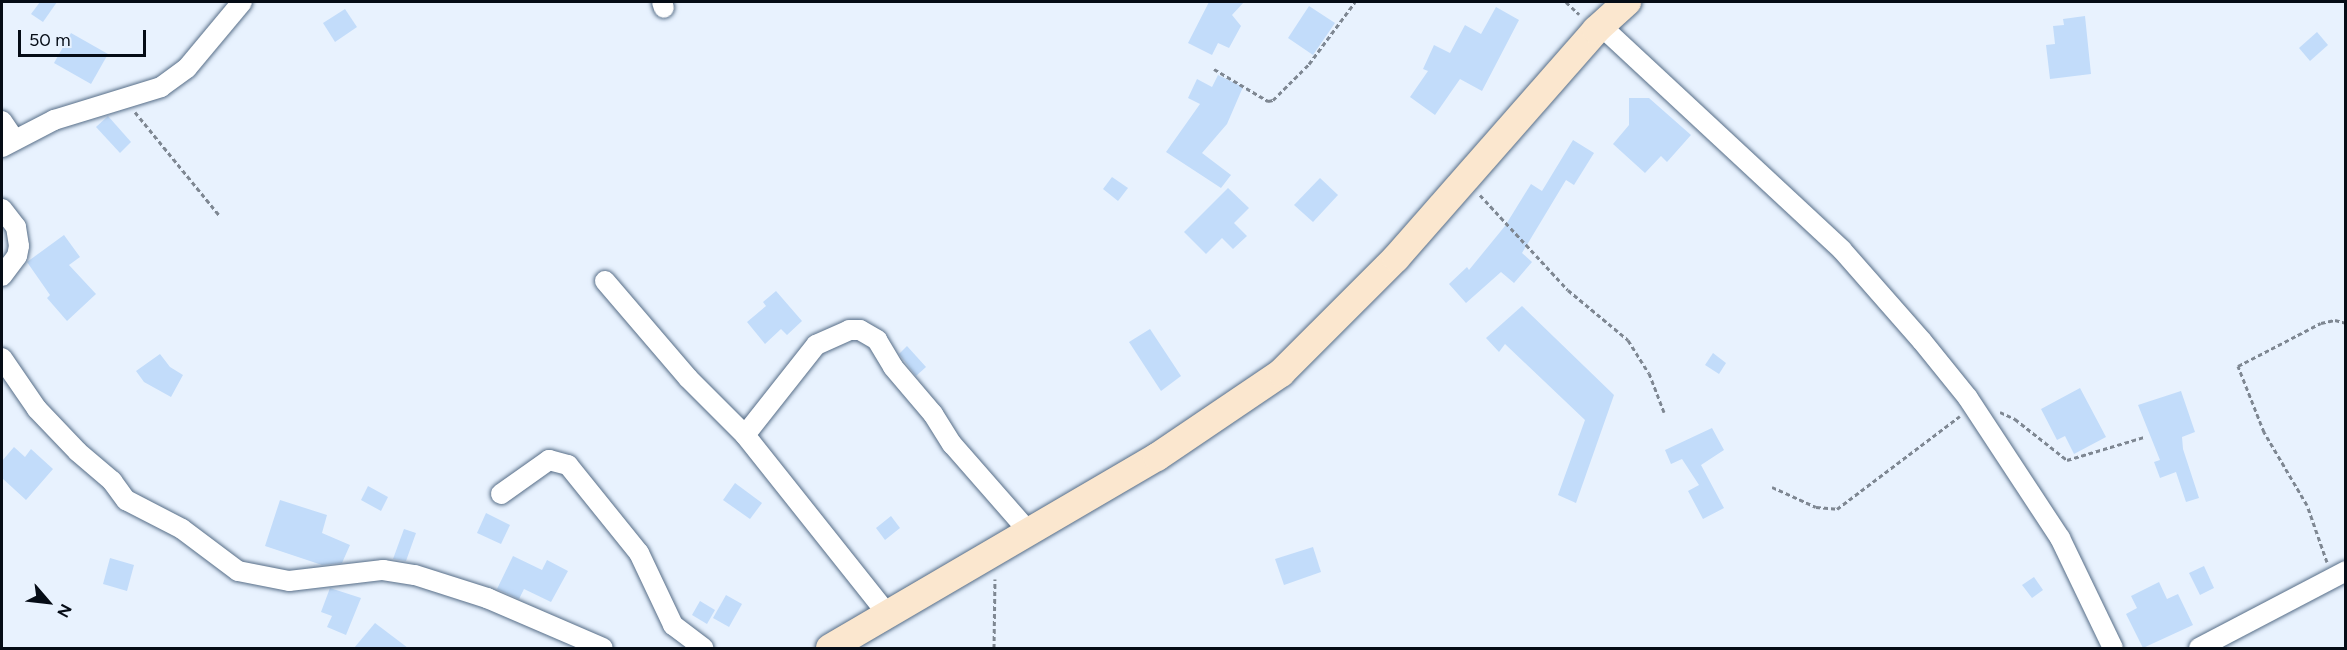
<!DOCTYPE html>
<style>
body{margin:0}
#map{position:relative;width:2347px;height:650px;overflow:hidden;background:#e8f2fe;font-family:Figtree,sans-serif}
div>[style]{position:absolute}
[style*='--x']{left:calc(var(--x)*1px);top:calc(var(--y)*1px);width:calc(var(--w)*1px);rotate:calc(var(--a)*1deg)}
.building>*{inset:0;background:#c2dcfa}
.path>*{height:3px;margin-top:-1.5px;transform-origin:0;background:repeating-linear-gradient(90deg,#7e8792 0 4.5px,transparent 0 7.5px)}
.roads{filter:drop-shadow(0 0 2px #566d87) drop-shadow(0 0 2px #566d87)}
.street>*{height:20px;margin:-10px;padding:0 10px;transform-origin:10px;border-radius:10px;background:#fff}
.secondary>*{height:28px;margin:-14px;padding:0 14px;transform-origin:14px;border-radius:14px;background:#fbe7cf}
span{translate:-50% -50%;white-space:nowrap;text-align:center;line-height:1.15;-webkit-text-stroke:4.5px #e8f2fe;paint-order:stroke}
.frame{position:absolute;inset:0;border:3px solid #050c16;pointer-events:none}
.north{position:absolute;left:18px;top:572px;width:60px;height:60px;-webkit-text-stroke:4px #e8f2fe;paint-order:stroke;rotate:118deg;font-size:16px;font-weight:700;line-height:24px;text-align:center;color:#050c16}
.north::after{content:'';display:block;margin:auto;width:21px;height:27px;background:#050c16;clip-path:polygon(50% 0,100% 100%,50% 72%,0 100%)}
.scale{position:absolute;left:18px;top:30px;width:128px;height:27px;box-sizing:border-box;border:3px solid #050c16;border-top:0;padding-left:8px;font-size:18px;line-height:21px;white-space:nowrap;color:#050c16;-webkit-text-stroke:4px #e8f2fe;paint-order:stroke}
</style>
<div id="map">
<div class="building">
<i style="clip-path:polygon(40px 2px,57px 2px,43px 22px,31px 14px)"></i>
<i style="clip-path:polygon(1209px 2px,1244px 2px,1232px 15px,1241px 26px,1229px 48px,1218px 43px,1212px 55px,1188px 43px)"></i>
<i style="clip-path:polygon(1309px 6px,1335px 23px,1313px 55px,1288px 38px)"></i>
<i style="clip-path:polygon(1496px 7px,1519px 20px,1482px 91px,1460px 79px,1435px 115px,1410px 97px,1428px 71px,1423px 69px,1434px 45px,1450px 53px,1465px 25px,1481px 34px)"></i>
<i style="clip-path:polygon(345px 9px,357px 27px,335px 42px,323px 23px)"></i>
<i style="clip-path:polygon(2085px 16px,2091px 74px,2050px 79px,2046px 45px,2055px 44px,2053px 26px,2064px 25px,2063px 19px)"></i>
<i style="clip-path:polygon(2317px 32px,2328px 45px,2310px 61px,2299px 48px)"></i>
<i style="clip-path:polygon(71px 33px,108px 54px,91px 84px,54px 63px)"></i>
<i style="clip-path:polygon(1218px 75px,1243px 87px,1227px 124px,1202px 153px,1231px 175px,1221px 188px,1166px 152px,1200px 104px,1188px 98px,1197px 79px,1212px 87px)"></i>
<i style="clip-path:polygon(1629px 98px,1649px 98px,1691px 135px,1667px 162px,1661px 156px,1645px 173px,1613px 144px,1629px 125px)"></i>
<i style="clip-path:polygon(108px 116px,131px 142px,120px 153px,96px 127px)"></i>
<i style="clip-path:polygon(1573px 140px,1594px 153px,1574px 185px,1566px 180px,1522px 253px,1532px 262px,1514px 283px,1501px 272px,1466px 303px,1449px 284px,1467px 267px,1469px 270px,1505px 226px,1531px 184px,1542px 191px)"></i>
<i style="clip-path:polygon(1112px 177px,1128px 188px,1118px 201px,1103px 189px)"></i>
<i style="clip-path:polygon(1320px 178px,1338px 195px,1313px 222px,1294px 205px)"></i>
<i style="clip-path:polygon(1228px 188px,1249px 208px,1234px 223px,1247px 236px,1233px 249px,1222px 238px,1206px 254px,1184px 232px)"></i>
<i style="clip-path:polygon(64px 235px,80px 257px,69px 265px,96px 294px,67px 321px,47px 298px,50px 295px,27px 262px)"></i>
<i style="clip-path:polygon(776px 291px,802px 321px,787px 335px,781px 329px,765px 344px,747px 322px,766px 306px,763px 302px)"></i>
<i style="clip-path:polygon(1522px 306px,1614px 395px,1576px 503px,1558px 495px,1585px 420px,1505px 344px,1499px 352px,1486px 338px)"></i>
<i style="clip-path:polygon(1150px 329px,1181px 376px,1161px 391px,1129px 342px)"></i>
<i style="clip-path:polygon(907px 346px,926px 367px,916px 376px,899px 354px)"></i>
<i style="clip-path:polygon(1713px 353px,1726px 363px,1719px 374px,1705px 365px)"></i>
<i style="clip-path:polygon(160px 354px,170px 367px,183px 375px,171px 397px,144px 382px,136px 371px)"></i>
<i style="clip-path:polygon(2080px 388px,2106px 437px,2074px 454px,2065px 436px,2057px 440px,2041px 409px)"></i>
<i style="clip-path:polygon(2181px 391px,2195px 432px,2182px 437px,2183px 449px,2199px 498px,2186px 502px,2176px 472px,2160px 478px,2154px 462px,2160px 460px,2138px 405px)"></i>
<i style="clip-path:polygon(1712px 428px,1724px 450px,1701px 465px,1724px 508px,1703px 519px,1688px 491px,1699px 485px,1682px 459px,1671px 464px,1665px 450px)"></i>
<i style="clip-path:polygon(14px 447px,25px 457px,31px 449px,53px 469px,26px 500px,2px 478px,2px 461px)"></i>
<i style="clip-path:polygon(735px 483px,762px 503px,750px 519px,723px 500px)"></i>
<i style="clip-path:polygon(368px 486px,388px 497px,381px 511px,361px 500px)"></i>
<i style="clip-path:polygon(280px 500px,327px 515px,322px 533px,350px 545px,342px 563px,322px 565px,265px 546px)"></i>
<i style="clip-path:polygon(486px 513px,510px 525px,501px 544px,477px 533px)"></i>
<i style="clip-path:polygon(891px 516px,900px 528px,885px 540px,876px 528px)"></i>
<i style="clip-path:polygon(404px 529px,416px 533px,406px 561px,393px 559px)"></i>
<i style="clip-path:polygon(1313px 547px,1321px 572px,1284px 585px,1275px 559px)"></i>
<i style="clip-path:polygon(513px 556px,542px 570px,547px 560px,568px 571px,551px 602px,524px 589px,519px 599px,497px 589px)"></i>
<i style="clip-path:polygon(110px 558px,134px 565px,127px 591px,103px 584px)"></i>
<i style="clip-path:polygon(2204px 566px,2214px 588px,2200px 595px,2189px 573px)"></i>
<i style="clip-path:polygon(2034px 577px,2043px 590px,2032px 598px,2022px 585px)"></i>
<i style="clip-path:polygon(2159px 582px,2167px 599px,2178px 594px,2193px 625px,2143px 648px,2126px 614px,2137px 608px,2131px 596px)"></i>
<i style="clip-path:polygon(330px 588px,361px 598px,346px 635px,327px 627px,332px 616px,321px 612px)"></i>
<i style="clip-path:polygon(726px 595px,742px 604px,729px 627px,713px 618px)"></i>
<i style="clip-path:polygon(700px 601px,715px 610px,707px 624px,692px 615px)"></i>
<i style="clip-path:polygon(375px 623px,408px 648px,354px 648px)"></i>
</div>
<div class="path">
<i style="--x:1566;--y:2;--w:18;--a:43"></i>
<i style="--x:1214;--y:69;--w:63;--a:30.7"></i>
<i style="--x:1268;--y:101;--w:5;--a:-11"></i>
<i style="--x:1273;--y:100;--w:51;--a:-45"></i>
<i style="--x:1309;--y:64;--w:77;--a:-53.4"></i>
<i style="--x:135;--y:112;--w:133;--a:50.8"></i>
<i style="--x:1480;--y:195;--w:129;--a:47.2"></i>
<i style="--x:1568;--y:290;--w:78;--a:39.8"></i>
<i style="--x:1628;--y:340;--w:39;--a:58"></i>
<i style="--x:1649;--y:373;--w:42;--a:69"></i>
<i style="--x:2000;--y:412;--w:17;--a:25"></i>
<i style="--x:2015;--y:419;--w:66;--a:38.3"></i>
<i style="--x:2067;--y:460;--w:80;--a:-16.6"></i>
<i style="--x:1772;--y:487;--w:48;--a:24.4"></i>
<i style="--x:1816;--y:507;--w:21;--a:5"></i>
<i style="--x:1837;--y:509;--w:154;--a:-37.1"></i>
<i style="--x:2327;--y:562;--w:60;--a:-109.3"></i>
<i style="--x:2307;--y:505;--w:85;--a:-120.5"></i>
<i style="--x:2264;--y:432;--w:71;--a:-111.5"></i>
<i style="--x:2238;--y:366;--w:93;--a:-27.4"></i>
<i style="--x:2321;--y:323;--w:14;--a:-12"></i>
<i style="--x:2335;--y:320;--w:11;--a:15"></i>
<i style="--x:994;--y:648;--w:69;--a:-89.2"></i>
</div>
<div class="roads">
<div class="street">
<i style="--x:662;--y:2;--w:6;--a:72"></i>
<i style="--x:1600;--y:25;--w:330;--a:42.9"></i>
<i style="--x:1842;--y:250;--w:121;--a:48.7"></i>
<i style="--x:1922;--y:341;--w:73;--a:51.1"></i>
<i style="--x:1968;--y:398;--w:168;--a:56.7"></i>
<i style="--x:2060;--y:538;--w:122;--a:64.3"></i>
<i style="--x:2;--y:121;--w:22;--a:56"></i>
<i style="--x:2;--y:147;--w:59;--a:-27.4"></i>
<i style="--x:54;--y:120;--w:112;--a:-17.1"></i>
<i style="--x:161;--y:87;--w:32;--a:-36"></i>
<i style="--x:187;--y:68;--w:86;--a:-50.2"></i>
<i style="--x:2;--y:209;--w:23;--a:52"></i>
<i style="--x:16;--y:227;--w:19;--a:81"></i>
<i style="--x:19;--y:246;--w:10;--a:101"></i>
<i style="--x:17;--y:256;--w:25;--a:127"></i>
<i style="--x:605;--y:281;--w:128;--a:49.4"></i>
<i style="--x:688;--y:378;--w:81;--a:45"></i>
<i style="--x:745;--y:435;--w:230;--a:51.5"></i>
<i style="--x:2;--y:358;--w:62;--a:55.5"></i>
<i style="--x:37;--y:409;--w:59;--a:46.4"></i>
<i style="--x:78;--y:452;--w:45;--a:40.5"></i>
<i style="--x:112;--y:481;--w:24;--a:54"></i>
<i style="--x:126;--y:500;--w:63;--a:27.4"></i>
<i style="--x:182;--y:529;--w:70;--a:36.9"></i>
<i style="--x:238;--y:571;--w:52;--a:11.1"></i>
<i style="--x:289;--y:581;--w:95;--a:-6.7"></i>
<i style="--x:383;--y:570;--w:32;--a:9"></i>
<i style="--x:415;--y:575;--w:76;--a:17.7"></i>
<i style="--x:487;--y:598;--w:126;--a:23.3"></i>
<i style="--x:745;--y:435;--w:115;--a:-51.7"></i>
<i style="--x:816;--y:345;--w:36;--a:-24"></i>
<i style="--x:849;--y:330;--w:11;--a:0"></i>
<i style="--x:860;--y:330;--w:20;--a:30"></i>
<i style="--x:877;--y:340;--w:31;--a:59"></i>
<i style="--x:893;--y:367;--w:62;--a:49.6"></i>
<i style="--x:933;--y:414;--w:36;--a:58"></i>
<i style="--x:952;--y:444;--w:117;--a:48.8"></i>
<i style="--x:501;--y:494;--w:59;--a:-35.3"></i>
<i style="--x:549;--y:460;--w:20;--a:15"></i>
<i style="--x:568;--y:465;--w:113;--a:51.1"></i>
<i style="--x:639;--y:553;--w:80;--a:64.7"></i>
<i style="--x:673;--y:625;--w:38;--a:37"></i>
<i style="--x:2199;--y:648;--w:166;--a:-27.6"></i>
</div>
<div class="secondary">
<i style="--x:830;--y:648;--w:379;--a:-30.3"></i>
<i style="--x:1157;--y:457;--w:150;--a:-34.1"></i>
<i style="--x:1281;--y:373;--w:163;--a:-45"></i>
<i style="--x:1396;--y:258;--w:303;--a:-48.7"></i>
<i style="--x:1596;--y:30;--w:42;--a:-42.1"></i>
</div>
</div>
<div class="frame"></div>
<div class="north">N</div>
<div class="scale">50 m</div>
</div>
